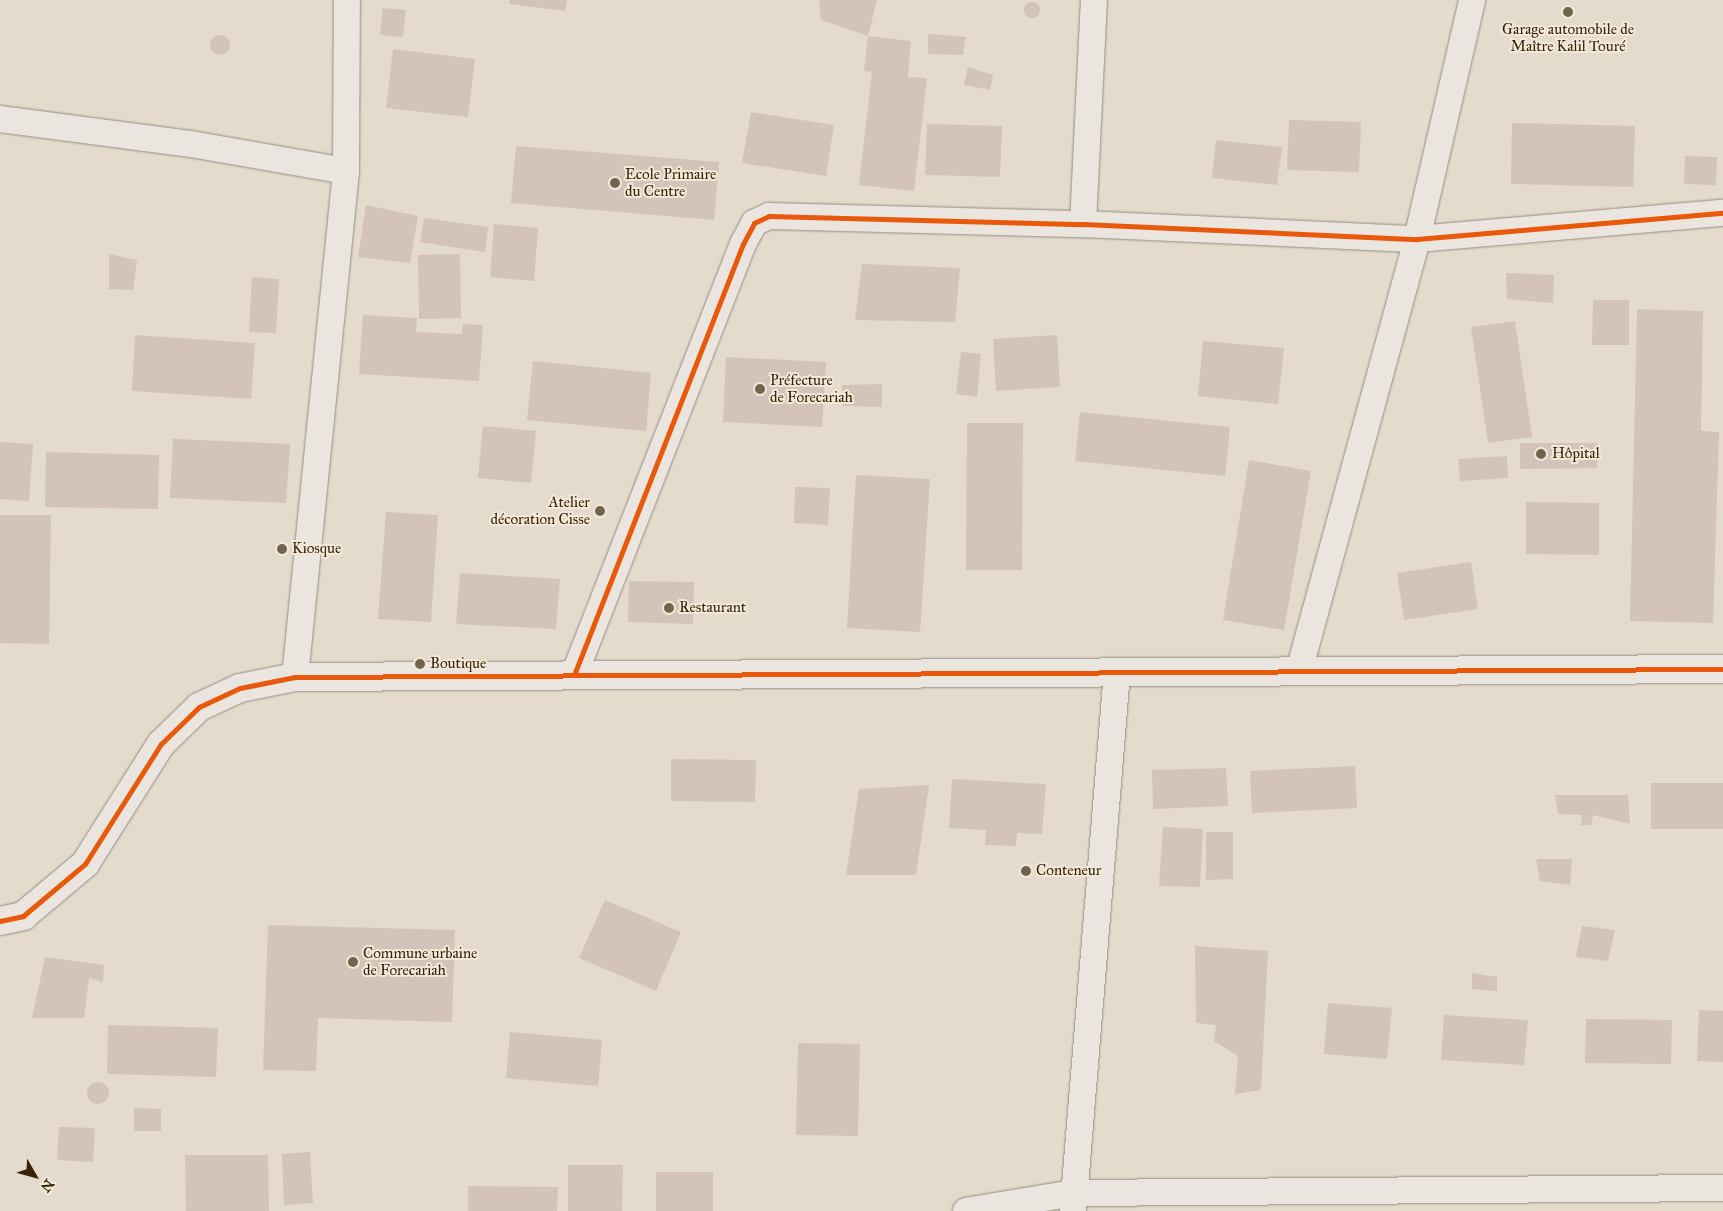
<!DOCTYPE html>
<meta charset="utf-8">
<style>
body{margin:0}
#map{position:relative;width:1723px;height:1211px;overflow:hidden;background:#e4dbcd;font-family:"IM FELL Great Primer",serif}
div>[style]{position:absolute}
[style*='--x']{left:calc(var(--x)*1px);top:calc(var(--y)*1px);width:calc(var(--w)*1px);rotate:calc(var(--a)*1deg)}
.building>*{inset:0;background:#d3c3b8}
.round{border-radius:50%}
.roads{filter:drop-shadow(0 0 1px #958d82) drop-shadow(0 0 1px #958d82)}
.street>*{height:26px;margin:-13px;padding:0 13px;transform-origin:13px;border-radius:13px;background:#eae5de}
.secondary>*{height:28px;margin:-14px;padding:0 14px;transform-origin:14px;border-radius:14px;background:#eae5de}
.cycleway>*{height:5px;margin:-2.5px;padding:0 2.5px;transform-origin:2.5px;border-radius:2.5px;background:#e8590c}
.dots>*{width:14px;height:14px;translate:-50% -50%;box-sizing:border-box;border:2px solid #f3e9d9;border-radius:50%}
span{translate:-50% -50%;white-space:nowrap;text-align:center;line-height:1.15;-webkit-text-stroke:4px #f3e9d9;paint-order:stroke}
.poi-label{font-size:15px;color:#352208}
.left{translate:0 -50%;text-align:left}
.right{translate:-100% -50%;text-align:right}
.north{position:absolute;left:10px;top:1151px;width:50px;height:50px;-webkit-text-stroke:4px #f3e9d9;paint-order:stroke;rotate:128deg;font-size:14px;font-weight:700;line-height:20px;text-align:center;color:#352208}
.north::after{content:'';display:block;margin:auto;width:18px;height:22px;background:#352208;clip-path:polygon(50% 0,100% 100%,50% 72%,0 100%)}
</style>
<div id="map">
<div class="building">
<i style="clip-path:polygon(510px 0,567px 0,565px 11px,509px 4px)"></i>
<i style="clip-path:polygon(819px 0,877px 0,868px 36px,821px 20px)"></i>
<i class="round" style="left:1024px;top:2px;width:16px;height:16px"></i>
<i style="clip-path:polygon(383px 8px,406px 10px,403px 37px,380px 35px)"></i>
<i style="clip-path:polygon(928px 34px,966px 37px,963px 55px,928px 54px)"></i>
<i class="round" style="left:210px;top:35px;width:20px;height:20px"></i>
<i style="clip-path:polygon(868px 36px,911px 41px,908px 77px,927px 78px,914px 191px,859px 185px,872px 72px,864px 71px)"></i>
<i style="clip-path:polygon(393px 49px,475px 59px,468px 117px,386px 108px)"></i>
<i style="clip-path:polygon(968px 67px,993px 75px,990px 90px,964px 85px)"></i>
<i style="clip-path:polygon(751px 112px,834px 125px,826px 176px,742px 163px)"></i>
<i style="clip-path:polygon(1289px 120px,1361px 122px,1359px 172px,1287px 170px)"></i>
<i style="clip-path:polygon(1512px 123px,1635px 126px,1633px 187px,1511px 184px)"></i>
<i style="clip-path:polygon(927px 124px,1002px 126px,1000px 177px,925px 175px)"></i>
<i style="clip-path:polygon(1216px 140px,1282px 147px,1277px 185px,1212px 178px)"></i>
<i style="clip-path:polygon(516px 146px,719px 162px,714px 220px,511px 203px)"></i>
<i style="clip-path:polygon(1685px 156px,1717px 157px,1716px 185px,1684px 184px)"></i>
<i style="clip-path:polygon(366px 205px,418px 216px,410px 263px,358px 257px)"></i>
<i style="clip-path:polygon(424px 218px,488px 227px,485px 252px,420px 242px)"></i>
<i style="clip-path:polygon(494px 224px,538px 228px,534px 281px,490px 277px)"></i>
<i style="clip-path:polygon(109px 254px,137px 260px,133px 290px,109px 289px)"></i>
<i style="clip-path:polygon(460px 254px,461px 318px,419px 319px,418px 255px)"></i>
<i style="clip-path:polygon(862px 264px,960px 268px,955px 322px,855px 320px)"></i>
<i style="clip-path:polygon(1506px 273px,1554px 275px,1553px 303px,1507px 299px)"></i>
<i style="clip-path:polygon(252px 277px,279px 279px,276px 333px,249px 332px)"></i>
<i style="clip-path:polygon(1593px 300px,1629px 300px,1629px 345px,1592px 345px)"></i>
<i style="clip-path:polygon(1637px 309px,1703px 311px,1701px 431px,1719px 432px,1713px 623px,1630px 621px)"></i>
<i style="clip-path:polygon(363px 315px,417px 318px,416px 332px,462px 334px,463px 324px,483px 325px,479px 381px,359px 374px)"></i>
<i style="clip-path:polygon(1515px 321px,1532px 437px,1488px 443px,1471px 327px)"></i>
<i style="clip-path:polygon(135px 335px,255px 343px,251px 399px,132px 391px)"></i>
<i style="clip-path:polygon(1057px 335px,1060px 387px,996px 391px,993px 339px)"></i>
<i style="clip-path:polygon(1203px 341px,1284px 348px,1278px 404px,1198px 396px)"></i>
<i style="clip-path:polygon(961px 352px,981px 354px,977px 397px,956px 394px)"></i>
<i style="clip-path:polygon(726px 357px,826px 362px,822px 427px,723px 422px)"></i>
<i style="clip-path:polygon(533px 361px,651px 373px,646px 431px,527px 420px)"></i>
<i style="clip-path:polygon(882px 384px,882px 407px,842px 406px,842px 385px)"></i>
<i style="clip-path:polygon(1080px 412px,1230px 427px,1225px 476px,1075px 461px)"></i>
<i style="clip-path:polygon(967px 423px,1023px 423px,1022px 570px,966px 570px)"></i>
<i style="clip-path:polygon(483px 426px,536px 431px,531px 483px,478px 478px)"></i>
<i style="clip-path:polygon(173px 439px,290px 444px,286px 503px,170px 498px)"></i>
<i style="clip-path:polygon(0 442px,33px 444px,29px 501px,0 499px)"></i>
<i style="clip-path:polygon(1520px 443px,1598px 443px,1597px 468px,1520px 469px)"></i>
<i style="clip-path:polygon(46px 452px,159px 455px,158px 509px,45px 507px)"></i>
<i style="clip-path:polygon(1507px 456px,1508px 478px,1460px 481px,1458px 459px)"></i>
<i style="clip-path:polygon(1249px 460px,1311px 471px,1284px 630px,1223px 620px)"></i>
<i style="clip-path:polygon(856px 475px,930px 479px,920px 632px,847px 628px)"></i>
<i style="clip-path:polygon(795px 487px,830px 488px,828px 525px,794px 523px)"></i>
<i style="clip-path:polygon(1526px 502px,1599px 503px,1599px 555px,1526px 554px)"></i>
<i style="clip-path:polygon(386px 512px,438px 515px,431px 622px,378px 619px)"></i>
<i style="clip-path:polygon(0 515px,51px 515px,49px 644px,0 643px)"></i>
<i style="clip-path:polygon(1471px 562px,1478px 609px,1404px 620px,1397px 573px)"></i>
<i style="clip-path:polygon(460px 573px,560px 579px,556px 629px,456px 624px)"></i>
<i style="clip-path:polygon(629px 581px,694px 582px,693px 624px,628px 622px)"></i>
<i style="clip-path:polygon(671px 759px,756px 760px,755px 802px,671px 801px)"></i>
<i style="clip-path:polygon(1355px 766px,1357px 808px,1252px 813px,1250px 771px)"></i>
<i style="clip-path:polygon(1226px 768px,1228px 806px,1153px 809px,1152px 770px)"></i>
<i style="clip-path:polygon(952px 779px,1046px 784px,1042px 834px,1017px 833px,1016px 846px,985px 845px,986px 830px,949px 828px)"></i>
<i style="clip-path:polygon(1651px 783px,1723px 783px,1723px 829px,1651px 829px)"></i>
<i style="clip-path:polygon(929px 785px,916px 875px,846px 875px,859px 789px)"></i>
<i style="clip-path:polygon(1555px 795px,1628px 795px,1630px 824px,1593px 815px,1591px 825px,1581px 825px,1582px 815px,1558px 814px)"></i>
<i style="clip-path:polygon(1163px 827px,1203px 829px,1200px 887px,1159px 886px)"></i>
<i style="clip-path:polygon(1206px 832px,1233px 832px,1233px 879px,1206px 880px)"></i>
<i style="clip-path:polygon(1536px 859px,1572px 859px,1570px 885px,1540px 881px)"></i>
<i style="clip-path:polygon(605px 900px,681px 932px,656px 991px,579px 958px)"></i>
<i style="clip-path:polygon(268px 925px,455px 930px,452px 1022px,318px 1018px,316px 1071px,263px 1070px)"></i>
<i style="clip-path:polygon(1582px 926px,1615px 930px,1608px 961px,1576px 957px)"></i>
<i style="clip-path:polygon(1195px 946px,1268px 951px,1261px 1090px,1235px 1094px,1238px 1056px,1214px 1041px,1216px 1025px,1196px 1023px)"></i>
<i style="clip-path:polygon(45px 957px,104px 965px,103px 982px,89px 978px,84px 1018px,32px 1018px)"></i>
<i style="clip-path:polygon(1472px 973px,1497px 977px,1497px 991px,1472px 989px)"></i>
<i style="clip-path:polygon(1328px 1003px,1392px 1008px,1387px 1059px,1324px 1054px)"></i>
<i style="clip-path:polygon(1699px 1010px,1723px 1011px,1723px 1062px,1697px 1061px)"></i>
<i style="clip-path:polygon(1444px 1015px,1528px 1020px,1524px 1065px,1441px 1060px)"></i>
<i style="clip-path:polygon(1586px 1019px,1672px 1020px,1671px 1064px,1585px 1063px)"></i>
<i style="clip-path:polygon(108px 1025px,218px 1028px,216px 1077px,107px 1074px)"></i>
<i style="clip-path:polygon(510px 1032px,602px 1040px,598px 1086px,506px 1078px)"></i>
<i style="clip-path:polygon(798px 1043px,860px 1044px,858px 1136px,796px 1135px)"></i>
<i class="round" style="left:87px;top:1082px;width:22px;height:22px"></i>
<i style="clip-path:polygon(134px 1108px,161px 1109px,161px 1131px,134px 1131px)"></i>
<i style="clip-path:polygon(59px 1127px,95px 1128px,93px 1162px,57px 1160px)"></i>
<i style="clip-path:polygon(310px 1152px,313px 1203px,284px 1205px,282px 1154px)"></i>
<i style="clip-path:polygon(185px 1155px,268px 1155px,269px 1211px,186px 1211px)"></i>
<i style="clip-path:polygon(568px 1165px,623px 1165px,622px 1211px,568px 1211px)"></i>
<i style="clip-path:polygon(656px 1172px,713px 1172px,713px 1211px,656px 1211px)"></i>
<i style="clip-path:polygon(468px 1186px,558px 1187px,557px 1211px,468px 1211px)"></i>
</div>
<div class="roads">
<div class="street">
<i style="--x:0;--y:119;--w:193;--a:7.5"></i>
<i style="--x:191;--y:144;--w:157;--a:9.9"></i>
<i style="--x:1083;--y:224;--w:224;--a:-87.2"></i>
<i style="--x:1299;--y:671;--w:448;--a:-74.7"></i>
<i style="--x:1417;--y:239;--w:245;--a:-77"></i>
<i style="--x:574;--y:675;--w:463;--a:-68.6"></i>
<i style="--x:743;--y:244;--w:24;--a:-62"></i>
<i style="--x:754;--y:223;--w:17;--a:-25"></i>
<i style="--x:769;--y:216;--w:314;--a:1.5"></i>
<i style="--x:1083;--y:224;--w:334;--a:2.6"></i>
<i style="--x:1417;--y:239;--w:307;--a:-4.9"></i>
<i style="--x:295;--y:677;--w:509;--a:-84.24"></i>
<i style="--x:346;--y:171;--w:171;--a:-89.7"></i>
<i style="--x:1073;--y:1210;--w:540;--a:-85.32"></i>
<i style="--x:966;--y:1211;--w:109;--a:-9.5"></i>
<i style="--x:1073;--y:1193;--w:650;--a:-0.44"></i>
</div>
<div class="secondary">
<i style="--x:0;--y:921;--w:24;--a:-12"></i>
<i style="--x:23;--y:916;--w:81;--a:-40"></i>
<i style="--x:85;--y:864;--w:142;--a:-57.7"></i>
<i style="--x:161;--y:744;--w:53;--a:-44.2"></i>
<i style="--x:199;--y:707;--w:45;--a:-24.9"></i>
<i style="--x:240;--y:688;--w:56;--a:-11.3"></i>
<i style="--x:295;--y:677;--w:1428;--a:-0.32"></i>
</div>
</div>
<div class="cycleway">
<i style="--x:574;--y:675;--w:463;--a:-68.6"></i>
<i style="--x:743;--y:244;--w:24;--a:-62"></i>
<i style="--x:754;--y:223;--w:17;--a:-25"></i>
<i style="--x:769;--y:216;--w:314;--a:1.5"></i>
<i style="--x:1083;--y:224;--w:334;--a:2.6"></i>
<i style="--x:1417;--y:239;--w:307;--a:-4.9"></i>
<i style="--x:0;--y:921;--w:24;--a:-12"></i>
<i style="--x:23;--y:916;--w:81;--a:-40"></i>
<i style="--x:85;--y:864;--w:142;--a:-57.7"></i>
<i style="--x:161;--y:744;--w:53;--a:-44.2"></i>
<i style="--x:199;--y:707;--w:45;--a:-24.9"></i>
<i style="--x:240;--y:688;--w:56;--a:-11.3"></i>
<i style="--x:295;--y:677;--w:1428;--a:-0.32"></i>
</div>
<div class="dots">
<i style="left:1568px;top:12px;background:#72634d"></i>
<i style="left:615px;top:183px;background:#72634d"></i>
<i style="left:760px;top:389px;background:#72634d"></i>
<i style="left:1541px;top:454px;background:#72634d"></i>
<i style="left:600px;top:511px;background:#72634d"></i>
<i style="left:282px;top:549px;background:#72634d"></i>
<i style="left:669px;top:608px;background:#72634d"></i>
<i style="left:420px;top:664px;background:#72634d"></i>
<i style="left:1026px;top:871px;background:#72634d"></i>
<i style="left:353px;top:962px;background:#72634d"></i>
</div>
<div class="poi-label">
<span style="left:1568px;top:38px">Garage automobile de<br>Maître Kalil Touré</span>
<span class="left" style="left:625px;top:183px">Ecole Primaire<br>du Centre</span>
<span class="left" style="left:770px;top:389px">Préfecture<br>de Forecariah</span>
<span class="left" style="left:1552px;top:454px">Hôpital</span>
<span class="right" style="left:590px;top:511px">Atelier<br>décoration Cisse</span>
<span class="left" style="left:292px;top:549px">Kiosque</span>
<span class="left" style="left:679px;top:608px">Restaurant</span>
<span class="left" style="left:430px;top:664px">Boutique</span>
<span class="left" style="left:1036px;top:871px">Conteneur</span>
<span class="left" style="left:363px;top:962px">Commune urbaine<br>de Forecariah</span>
</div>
<div class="north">N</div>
</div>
